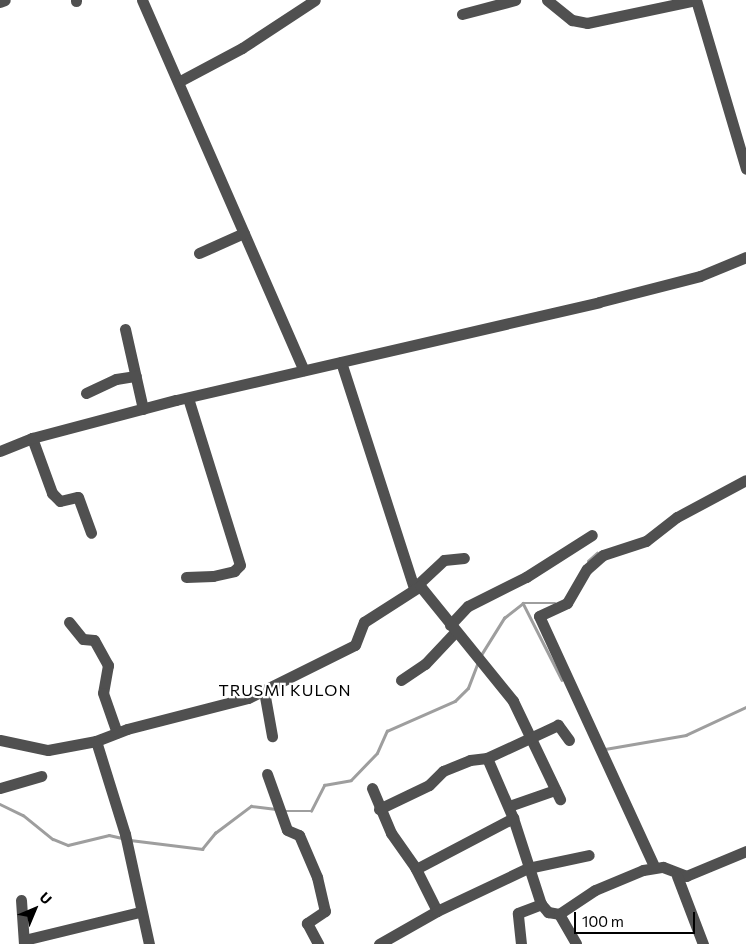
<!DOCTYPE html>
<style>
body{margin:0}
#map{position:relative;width:746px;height:944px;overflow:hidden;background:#fff;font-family:Commissioner,sans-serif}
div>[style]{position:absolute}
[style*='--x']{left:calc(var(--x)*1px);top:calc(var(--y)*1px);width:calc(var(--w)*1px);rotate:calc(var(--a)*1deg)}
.stream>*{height:2.5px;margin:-1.25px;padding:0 1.25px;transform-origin:1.25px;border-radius:1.25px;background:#9e9e9e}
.minor>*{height:11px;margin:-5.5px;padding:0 5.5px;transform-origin:5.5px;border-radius:5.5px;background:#505050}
span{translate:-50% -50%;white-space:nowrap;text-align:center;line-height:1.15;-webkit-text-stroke:4.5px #fff;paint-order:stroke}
.quarter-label{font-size:16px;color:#000;letter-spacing:1px}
.north{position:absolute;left:10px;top:884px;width:50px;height:50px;-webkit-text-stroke:4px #fff;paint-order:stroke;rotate:45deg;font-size:14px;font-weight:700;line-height:20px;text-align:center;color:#000}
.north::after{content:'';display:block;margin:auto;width:18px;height:22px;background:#000;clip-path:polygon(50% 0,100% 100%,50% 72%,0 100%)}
.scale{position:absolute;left:574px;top:912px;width:121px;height:22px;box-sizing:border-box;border:2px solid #000;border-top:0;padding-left:6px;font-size:15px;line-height:18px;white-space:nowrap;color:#000;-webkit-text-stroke:4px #fff;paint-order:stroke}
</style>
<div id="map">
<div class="stream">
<i style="--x:588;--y:561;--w:12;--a:-42"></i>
<i style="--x:523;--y:603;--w:86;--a:63.1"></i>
<i style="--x:481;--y:655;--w:44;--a:-58.1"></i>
<i style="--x:504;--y:618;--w:24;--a:-38"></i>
<i style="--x:523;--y:603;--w:32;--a:0"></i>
<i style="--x:605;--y:749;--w:82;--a:-9.8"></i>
<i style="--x:686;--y:735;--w:66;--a:-25"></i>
<i style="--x:0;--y:804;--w:25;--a:26"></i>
<i style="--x:23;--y:815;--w:38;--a:39"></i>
<i style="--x:53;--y:839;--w:16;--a:22"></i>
<i style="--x:68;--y:845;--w:42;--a:-13.7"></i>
<i style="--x:109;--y:835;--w:13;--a:13"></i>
<i style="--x:284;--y:811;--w:27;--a:0"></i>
<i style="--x:311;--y:811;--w:29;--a:-63"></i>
<i style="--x:324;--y:785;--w:27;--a:-10"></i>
<i style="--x:351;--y:780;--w:37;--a:-46"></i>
<i style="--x:377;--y:753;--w:24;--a:-66"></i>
<i style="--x:387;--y:731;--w:74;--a:-23.8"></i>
<i style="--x:455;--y:701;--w:18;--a:-45"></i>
<i style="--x:468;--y:688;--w:28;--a:-69"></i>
<i style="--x:130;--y:840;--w:73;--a:7.1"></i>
<i style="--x:202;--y:849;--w:21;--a:-51"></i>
<i style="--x:215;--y:833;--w:45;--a:-36.9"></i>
<i style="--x:251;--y:806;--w:25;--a:7"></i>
</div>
<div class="minor">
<i style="--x:76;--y:0;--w:1;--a:90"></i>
<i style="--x:142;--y:0;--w:404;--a:66.4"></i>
<i style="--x:547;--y:0;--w:32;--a:39"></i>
<i style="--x:572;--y:20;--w:15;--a:11"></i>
<i style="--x:587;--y:23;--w:111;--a:-11.9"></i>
<i style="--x:696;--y:0;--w:176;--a:73.5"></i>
<i style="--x:0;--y:2;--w:5;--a:-22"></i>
<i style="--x:462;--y:14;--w:55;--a:-14.8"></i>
<i style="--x:180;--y:81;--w:70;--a:-28"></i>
<i style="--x:242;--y:48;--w:87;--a:-33.3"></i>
<i style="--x:199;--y:253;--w:49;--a:-24"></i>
<i style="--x:125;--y:329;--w:82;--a:77.3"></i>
<i style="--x:341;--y:362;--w:237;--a:72.1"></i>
<i style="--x:414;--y:588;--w:41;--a:-43"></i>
<i style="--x:444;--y:560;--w:20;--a:-6"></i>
<i style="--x:86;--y:393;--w:33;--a:-25"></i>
<i style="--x:116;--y:379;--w:20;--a:-9"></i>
<i style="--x:32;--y:438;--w:59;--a:70"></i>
<i style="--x:52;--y:493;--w:11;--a:45"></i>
<i style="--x:60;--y:501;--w:18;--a:-13"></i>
<i style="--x:78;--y:497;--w:38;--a:70"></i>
<i style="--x:0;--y:451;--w:35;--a:-22"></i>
<i style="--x:32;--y:438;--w:149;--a:-14.8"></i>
<i style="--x:176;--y:400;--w:434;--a:-13"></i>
<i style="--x:599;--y:302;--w:104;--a:-14.4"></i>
<i style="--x:700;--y:276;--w:50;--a:-22.4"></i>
<i style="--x:186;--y:577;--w:27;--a:-2"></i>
<i style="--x:213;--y:576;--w:22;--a:-13"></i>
<i style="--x:234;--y:571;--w:8;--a:-45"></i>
<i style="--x:240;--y:565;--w:175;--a:-107.3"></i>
<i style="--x:69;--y:622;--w:22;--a:51"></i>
<i style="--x:83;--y:639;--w:11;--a:5"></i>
<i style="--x:94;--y:640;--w:29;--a:61"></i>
<i style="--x:108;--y:665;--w:28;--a:100"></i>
<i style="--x:103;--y:693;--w:42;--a:70.7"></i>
<i style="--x:450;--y:625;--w:26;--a:-47"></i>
<i style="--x:468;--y:606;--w:65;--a:-26.6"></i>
<i style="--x:526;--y:577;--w:78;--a:-32.5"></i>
<i style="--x:401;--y:680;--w:29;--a:-34"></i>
<i style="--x:425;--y:664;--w:44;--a:-46.8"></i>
<i style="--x:264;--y:691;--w:46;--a:79.9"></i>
<i style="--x:0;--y:740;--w:49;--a:11.8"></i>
<i style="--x:48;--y:750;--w:49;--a:-10.6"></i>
<i style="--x:96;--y:741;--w:33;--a:-21"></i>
<i style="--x:127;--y:729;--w:125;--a:-14.4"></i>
<i style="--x:248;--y:698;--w:119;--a:-26.4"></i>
<i style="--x:355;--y:645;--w:25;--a:-69"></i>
<i style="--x:364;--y:622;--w:67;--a:-32.7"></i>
<i style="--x:420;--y:586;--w:148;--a:51"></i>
<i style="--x:513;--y:701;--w:109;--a:64.4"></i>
<i style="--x:569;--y:740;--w:19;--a:-126"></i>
<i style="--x:558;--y:725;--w:78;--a:155.1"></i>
<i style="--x:487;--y:758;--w:65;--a:66.6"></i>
<i style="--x:513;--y:818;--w:90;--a:72"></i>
<i style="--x:541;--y:904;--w:11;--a:49"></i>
<i style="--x:548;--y:912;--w:11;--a:10"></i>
<i style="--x:559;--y:914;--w:43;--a:-33.7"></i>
<i style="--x:595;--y:890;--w:52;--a:-22.6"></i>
<i style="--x:643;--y:870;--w:20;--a:-9"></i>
<i style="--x:663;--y:867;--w:25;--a:21"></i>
<i style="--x:686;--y:876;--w:65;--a:-22.6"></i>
<i style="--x:96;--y:741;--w:97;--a:72.7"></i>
<i style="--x:125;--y:834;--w:113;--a:77.7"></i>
<i style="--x:267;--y:774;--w:59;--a:70.3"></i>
<i style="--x:287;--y:830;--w:13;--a:23"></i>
<i style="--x:299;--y:835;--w:46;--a:66.8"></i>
<i style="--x:317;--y:877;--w:35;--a:77"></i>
<i style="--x:325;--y:911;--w:22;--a:146"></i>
<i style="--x:307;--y:923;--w:24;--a:62"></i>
<i style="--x:0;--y:788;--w:43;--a:-16.3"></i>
<i style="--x:372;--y:788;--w:49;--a:67.1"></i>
<i style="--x:391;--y:833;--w:42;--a:54.8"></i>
<i style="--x:415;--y:867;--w:49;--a:63.4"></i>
<i style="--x:509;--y:806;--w:49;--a:-19.2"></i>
<i style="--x:379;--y:809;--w:55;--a:-25.6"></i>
<i style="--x:429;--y:785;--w:20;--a:-45"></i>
<i style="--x:443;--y:771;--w:29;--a:-22"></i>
<i style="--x:470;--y:760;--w:17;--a:-7"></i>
<i style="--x:654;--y:866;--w:275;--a:-114.7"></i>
<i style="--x:539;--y:616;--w:31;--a:-25"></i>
<i style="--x:567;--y:603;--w:39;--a:-60"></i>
<i style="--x:587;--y:569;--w:21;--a:-41"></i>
<i style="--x:603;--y:555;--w:45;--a:-18"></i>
<i style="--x:646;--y:541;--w:39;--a:-38"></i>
<i style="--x:677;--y:517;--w:78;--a:-28.2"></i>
<i style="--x:416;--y:869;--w:110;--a:-27.7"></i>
<i style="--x:677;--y:876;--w:73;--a:69.1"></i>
<i style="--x:21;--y:900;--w:44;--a:86.1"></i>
<i style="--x:559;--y:914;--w:34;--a:60"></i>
<i style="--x:24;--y:940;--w:119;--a:-13.6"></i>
<i style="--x:379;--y:944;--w:67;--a:-29.6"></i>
<i style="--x:437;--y:911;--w:101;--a:-25.3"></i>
<i style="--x:528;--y:868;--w:62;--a:-12"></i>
<i style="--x:521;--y:944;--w:31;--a:-96"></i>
<i style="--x:518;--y:913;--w:25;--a:-21"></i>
</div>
<div class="quarter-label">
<span style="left:285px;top:690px">TRUSMI KULON</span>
</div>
<div class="north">U</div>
<div class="scale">100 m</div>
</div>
